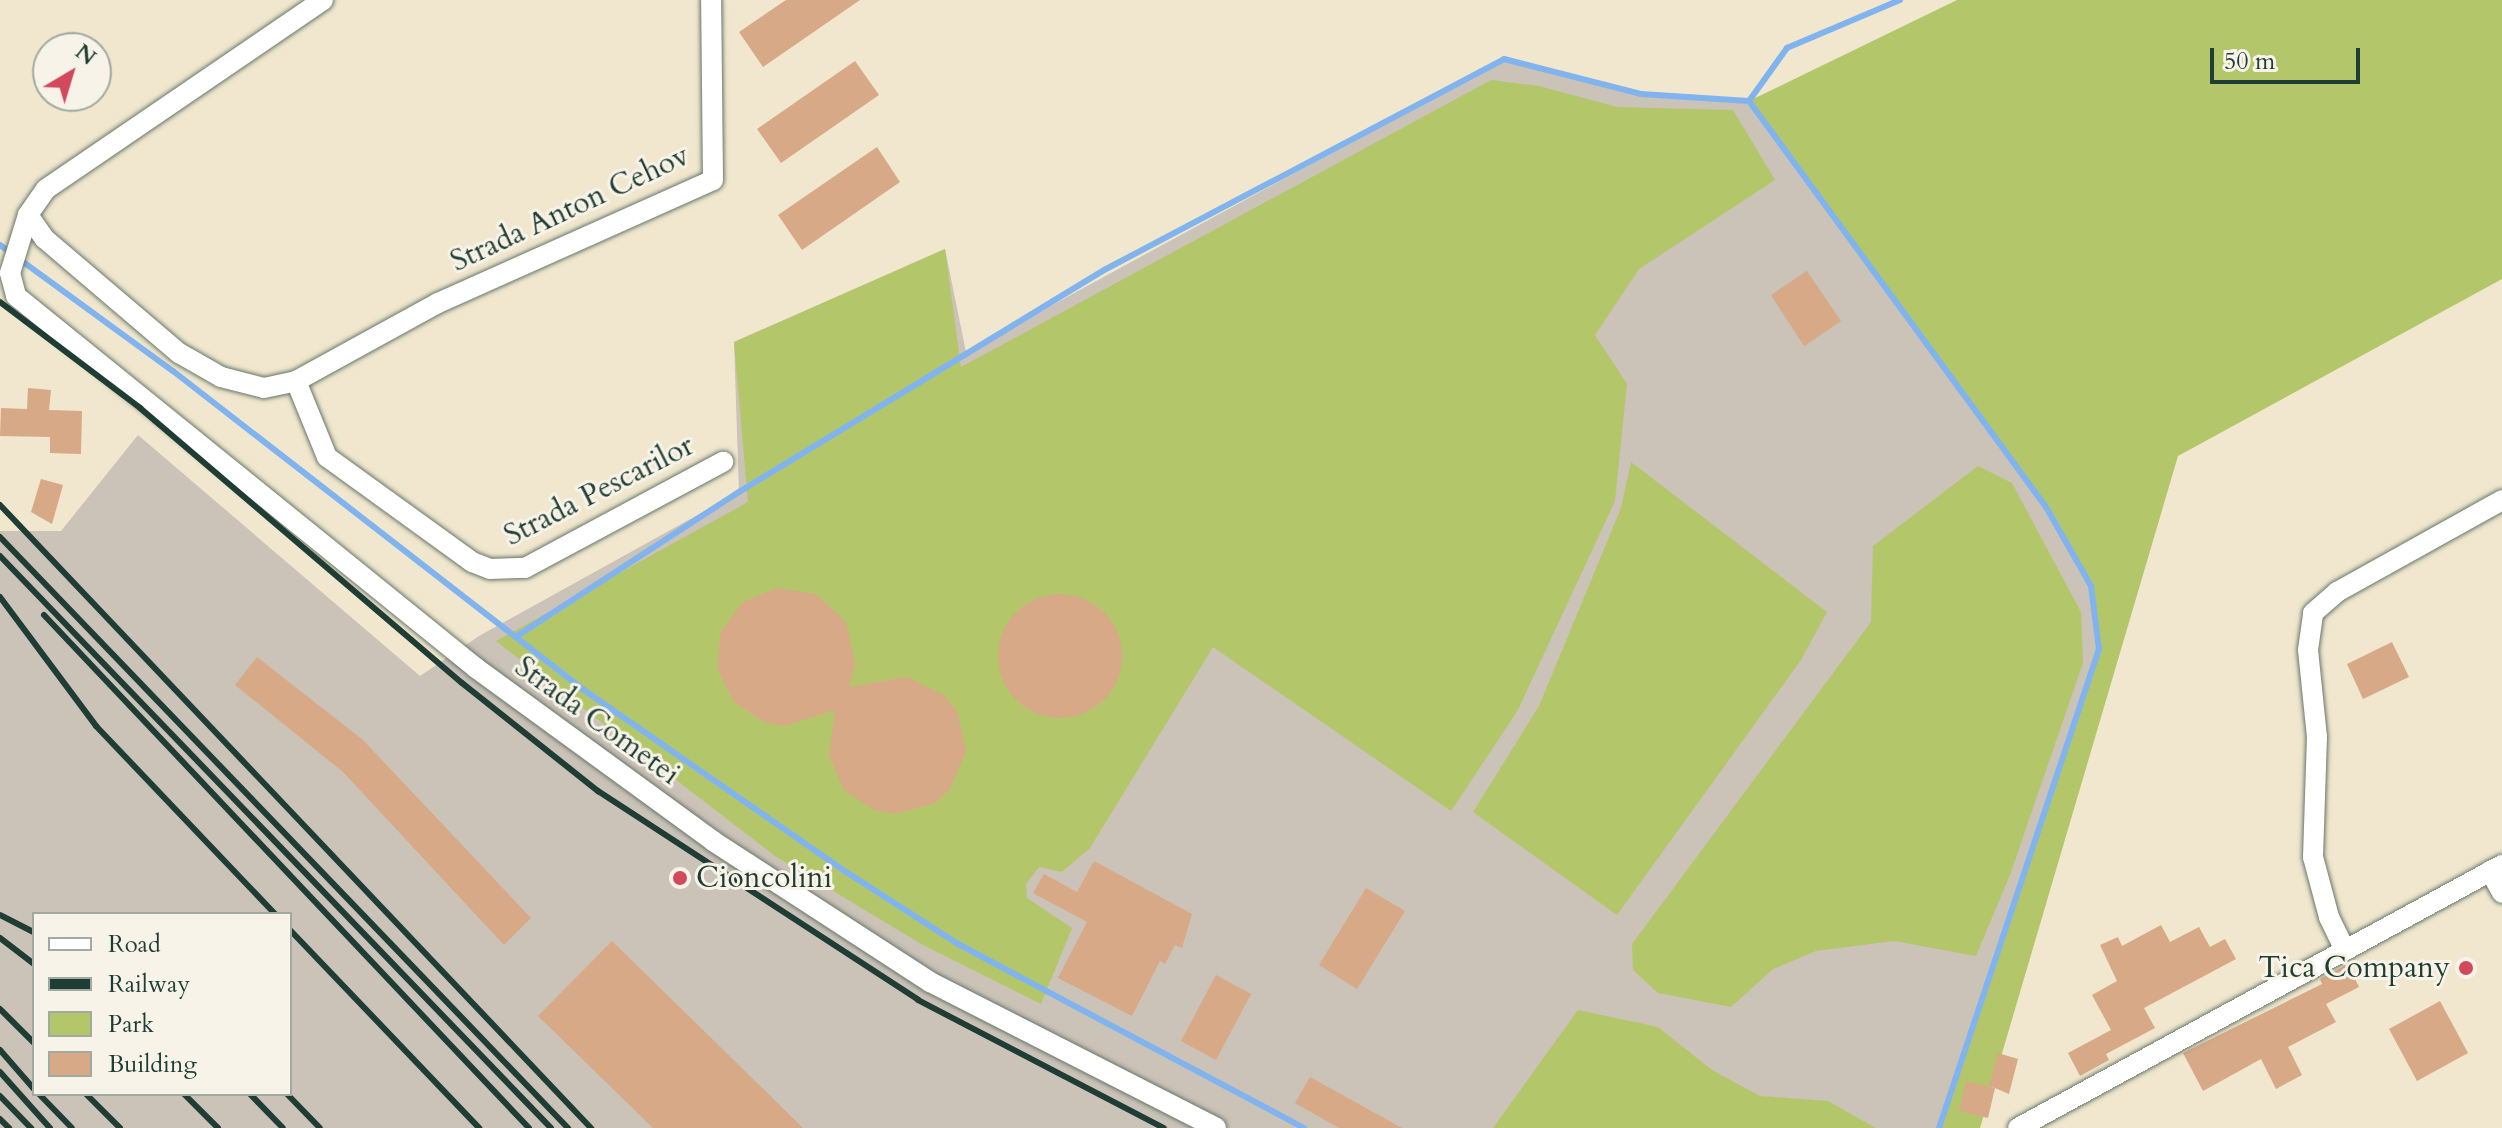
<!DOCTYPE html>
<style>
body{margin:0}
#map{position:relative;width:2502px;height:1128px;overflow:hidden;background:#f0e7ce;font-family:Cardo,serif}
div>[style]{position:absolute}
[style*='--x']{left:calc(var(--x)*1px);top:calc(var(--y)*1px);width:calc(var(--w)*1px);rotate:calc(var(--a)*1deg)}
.industrial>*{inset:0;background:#cbc2b8}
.green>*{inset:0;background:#b3c76a}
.stream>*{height:6px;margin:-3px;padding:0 3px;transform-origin:3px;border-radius:3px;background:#81b4ee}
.building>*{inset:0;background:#d7a986}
.round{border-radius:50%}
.roads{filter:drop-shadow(0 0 2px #68786a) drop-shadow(0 0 2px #68786a)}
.minor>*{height:20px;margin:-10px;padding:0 10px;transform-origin:10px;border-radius:10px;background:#fff}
.rail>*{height:6px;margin:-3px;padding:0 3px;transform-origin:3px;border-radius:3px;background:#1f3d34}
.dots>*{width:22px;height:22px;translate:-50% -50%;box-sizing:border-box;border:4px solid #f7f3e8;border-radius:50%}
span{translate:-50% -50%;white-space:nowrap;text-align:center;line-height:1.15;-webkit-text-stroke:6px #f7f3e8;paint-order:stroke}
.street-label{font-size:30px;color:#1f3d34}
.poi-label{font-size:30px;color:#1f3d34}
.left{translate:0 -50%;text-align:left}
.right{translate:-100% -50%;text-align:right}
.legend{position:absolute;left:32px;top:912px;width:260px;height:184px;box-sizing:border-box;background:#f7f3e8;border:2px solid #a1aaa0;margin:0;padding:10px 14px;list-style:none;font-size:24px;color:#1f3d34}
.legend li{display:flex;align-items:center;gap:16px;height:40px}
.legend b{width:40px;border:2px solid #a1aaa0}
.north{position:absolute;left:32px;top:32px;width:80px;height:80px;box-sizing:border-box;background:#f7f3e8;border:2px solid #a1aaa0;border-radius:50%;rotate:38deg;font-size:22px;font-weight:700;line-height:32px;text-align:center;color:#1f3d34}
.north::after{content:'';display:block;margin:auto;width:28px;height:36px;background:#d1495b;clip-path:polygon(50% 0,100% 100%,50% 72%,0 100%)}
.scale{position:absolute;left:2210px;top:48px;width:150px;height:36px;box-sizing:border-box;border:4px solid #1f3d34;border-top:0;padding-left:10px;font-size:24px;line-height:28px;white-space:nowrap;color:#1f3d34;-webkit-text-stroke:6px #f7f3e8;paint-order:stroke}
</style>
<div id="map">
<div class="industrial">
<i style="clip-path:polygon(evenodd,1504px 59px,1641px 94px,1749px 101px,2046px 507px,2091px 586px,2099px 649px,1939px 1128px,0 1128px,0 531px,61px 531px,138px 435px,420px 676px,479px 636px,739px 492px,734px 342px,945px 249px,966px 352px,1504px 59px,34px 914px,290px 914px,290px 1094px,34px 1094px,34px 914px)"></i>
</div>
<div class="green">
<i style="clip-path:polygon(1957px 0,2502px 0,2502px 279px,2178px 456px,1980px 1128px,1939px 1128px,2099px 649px,2091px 586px,2046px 507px,1749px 101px)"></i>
<i style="clip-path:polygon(1491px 80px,1539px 86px,1617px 107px,1733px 110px,1775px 180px,1639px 269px,1595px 335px,1627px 384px,1615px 501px,1518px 710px,1451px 811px,1213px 647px,1090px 848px,1062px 872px,1039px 867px,1026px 884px,1027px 898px,1072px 928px,1041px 1004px,923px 945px,775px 856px,496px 641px,748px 502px,734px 342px,945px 249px,961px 367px)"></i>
<i style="clip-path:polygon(1631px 462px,1827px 612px,1801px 660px,1617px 915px,1473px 812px,1539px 706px,1621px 508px)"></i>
<i style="clip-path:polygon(1978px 466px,2012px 483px,2081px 612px,2083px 663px,2010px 875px,1976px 956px,1894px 941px,1816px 951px,1773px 969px,1731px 1007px,1658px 993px,1633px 970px,1632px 944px,1871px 622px,1873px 546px)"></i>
<i style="clip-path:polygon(1578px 1010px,1658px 1027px,1712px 1070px,1760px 1096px,1828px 1101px,1876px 1128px,1493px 1128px)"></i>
</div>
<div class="stream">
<i style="--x:1900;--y:0;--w:123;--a:157"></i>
<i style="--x:1787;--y:48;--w:65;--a:125.6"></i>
<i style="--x:1749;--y:101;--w:503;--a:53.81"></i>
<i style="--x:2046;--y:507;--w:91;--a:60.3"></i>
<i style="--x:2091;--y:586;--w:64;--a:82.8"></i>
<i style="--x:2099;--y:649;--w:505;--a:108.47"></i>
<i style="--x:0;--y:245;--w:214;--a:36.1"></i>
<i style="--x:173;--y:371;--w:520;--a:37.82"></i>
<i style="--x:584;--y:690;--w:312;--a:34.8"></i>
<i style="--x:840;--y:868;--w:140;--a:32.8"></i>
<i style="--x:958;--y:944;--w:392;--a:28"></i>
<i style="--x:517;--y:636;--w:265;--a:-33"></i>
<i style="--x:739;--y:492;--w:429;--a:-31.3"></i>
<i style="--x:1106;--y:269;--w:450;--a:-27.8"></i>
<i style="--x:1504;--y:59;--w:141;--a:14.3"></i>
<i style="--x:1641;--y:94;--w:108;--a:3.7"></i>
</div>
<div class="building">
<i style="clip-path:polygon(786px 0,860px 0,763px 67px,739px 32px)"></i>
<i style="clip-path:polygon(855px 61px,879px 95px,781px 163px,757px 129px)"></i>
<i style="clip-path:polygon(877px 147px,900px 182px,802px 250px,778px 215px)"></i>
<i style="clip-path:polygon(1807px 271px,1841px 321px,1804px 346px,1771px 295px)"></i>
<i style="clip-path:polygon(28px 388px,51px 390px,49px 410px,82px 411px,81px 454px,50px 453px,50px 437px,0 436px,1px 408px,27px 409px)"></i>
<i style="clip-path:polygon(41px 479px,63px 485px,52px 524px,31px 512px)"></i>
<i style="clip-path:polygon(777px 588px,816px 594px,846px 622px,855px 663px,849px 687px,907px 677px,944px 695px,957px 711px,966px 751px,950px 789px,935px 803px,895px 814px,874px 810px,844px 790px,829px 756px,835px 710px,784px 726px,763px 722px,733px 701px,717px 668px,721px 631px,743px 602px)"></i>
<i class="round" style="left:998px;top:594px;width:124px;height:124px"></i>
<i style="clip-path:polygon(2392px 642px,2409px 677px,2363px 699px,2347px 664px)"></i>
<i style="clip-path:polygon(257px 657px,363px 740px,531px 918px,504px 945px,343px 772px,235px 685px)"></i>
<i style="clip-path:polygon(1094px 861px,1192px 914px,1182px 948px,1175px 945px,1165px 964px,1160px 961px,1132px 1016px,1058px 978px,1087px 922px,1033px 893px,1044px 874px,1077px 892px)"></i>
<i style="clip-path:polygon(1366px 888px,1405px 911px,1357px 989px,1319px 965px)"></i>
<i style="clip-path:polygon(2161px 925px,2170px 942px,2199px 927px,2210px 947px,2225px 939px,2236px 959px,2144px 1008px,2155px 1028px,2106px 1054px,2109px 1060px,2080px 1076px,2068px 1053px,2111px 1030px,2092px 995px,2117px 981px,2100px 945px,2118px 937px,2122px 946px)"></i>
<i style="clip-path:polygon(612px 941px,803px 1128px,653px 1128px,538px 1016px)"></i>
<i style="clip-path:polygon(2348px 964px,2359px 987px,2326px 1004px,2336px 1022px,2288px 1047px,2302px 1075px,2276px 1089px,2261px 1059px,2203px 1091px,2183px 1053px,2322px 984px,2320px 979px)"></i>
<i style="clip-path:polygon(1216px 975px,1251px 994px,1216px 1060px,1181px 1041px)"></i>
<i style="clip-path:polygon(2440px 1001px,2468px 1053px,2417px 1081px,2389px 1029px)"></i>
<i style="clip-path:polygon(1998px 1053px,2018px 1059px,2009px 1094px,1995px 1088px,1988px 1118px,1959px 1111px,1966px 1081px,1995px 1088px,1989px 1086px)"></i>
<i style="clip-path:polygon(1310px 1077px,1402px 1128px,1339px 1128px,1295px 1103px)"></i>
</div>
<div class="roads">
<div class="minor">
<i style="--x:323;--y:0;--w:335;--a:145.7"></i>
<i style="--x:46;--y:189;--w:32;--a:125"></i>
<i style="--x:28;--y:215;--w:61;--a:107.2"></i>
<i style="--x:10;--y:273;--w:24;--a:75"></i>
<i style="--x:16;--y:296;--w:592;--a:38.96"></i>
<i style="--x:476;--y:668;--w:293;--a:36.1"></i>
<i style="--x:713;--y:841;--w:259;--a:33"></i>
<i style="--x:930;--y:982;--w:321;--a:27"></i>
<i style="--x:28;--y:215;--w:29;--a:55"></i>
<i style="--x:45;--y:239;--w:176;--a:40.4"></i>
<i style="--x:179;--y:353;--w:48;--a:29.7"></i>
<i style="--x:221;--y:377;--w:44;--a:14.3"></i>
<i style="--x:264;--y:388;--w:33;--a:-12"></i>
<i style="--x:296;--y:381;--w:82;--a:67.8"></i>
<i style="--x:327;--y:457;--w:179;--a:35.9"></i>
<i style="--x:472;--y:562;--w:19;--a:21"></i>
<i style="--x:490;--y:569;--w:35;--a:-2"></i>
<i style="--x:525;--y:568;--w:225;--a:-28.2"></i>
<i style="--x:296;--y:381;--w:162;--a:-28.8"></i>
<i style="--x:438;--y:303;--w:301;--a:-24.1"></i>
<i style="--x:713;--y:180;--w:180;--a:-90.6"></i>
<i style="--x:2490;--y:871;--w:25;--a:61"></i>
<i style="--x:2345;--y:950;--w:37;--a:-116"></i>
<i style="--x:2329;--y:917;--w:62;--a:-104.9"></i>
<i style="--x:2313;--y:857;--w:120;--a:-88.1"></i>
<i style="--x:2317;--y:737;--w:87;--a:-95.9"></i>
<i style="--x:2308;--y:650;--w:37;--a:-82"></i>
<i style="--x:2313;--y:613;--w:32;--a:-41"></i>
<i style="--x:2337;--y:592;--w:189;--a:-29.1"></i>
<i style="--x:2018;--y:1128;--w:551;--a:-28.52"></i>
</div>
</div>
<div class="rail">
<i style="--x:0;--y:302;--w:176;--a:37.1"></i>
<i style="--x:140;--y:408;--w:423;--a:40.5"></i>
<i style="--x:462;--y:683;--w:174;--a:38.5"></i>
<i style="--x:598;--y:791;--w:382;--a:33.1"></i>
<i style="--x:918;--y:1000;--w:277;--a:27.5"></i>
<i style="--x:0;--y:505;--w:859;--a:46.51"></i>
<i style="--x:0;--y:537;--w:820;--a:46.14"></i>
<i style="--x:0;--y:556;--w:794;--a:46.07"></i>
<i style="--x:0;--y:597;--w:161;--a:53.3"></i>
<i style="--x:96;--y:726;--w:260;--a:46.4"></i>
<i style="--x:44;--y:615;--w:706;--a:46.61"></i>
<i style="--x:0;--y:915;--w:38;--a:27"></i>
<i style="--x:290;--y:930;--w:274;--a:46.3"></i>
<i style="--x:0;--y:938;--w:43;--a:37.4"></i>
<i style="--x:0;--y:1009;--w:48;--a:45"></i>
<i style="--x:0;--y:1050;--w:52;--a:48.9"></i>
<i style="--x:0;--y:1072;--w:75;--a:48.2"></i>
<i style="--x:39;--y:1094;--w:47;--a:45.9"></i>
<i style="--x:86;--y:1094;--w:48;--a:45"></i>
<i style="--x:184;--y:1094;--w:48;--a:45"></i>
<i style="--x:250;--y:1094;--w:47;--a:45.9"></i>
<i style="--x:287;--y:1094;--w:47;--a:45.9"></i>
<i style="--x:0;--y:1096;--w:45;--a:45.9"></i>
<i style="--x:0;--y:1119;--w:13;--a:45"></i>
</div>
<div class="dots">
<i style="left:680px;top:878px;background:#d1495b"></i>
<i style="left:2466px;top:968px;background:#d1495b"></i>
</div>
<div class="street-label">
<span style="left:570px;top:209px;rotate:-25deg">Strada Anton Cehov</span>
<span style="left:599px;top:491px;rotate:-27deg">Strada Pescarilor</span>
<span style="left:597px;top:721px;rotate:36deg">Strada Cometei</span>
</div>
<div class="poi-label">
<span class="left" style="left:696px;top:878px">Cioncolini</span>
<span class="right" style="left:2450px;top:968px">Tica Company</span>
</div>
<ul class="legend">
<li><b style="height:10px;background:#fff"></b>Road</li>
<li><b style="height:10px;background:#1f3d34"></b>Railway</li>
<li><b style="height:22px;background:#b3c76a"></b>Park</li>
<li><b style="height:22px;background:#d7a986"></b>Building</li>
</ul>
<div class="north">N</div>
<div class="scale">50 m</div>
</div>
